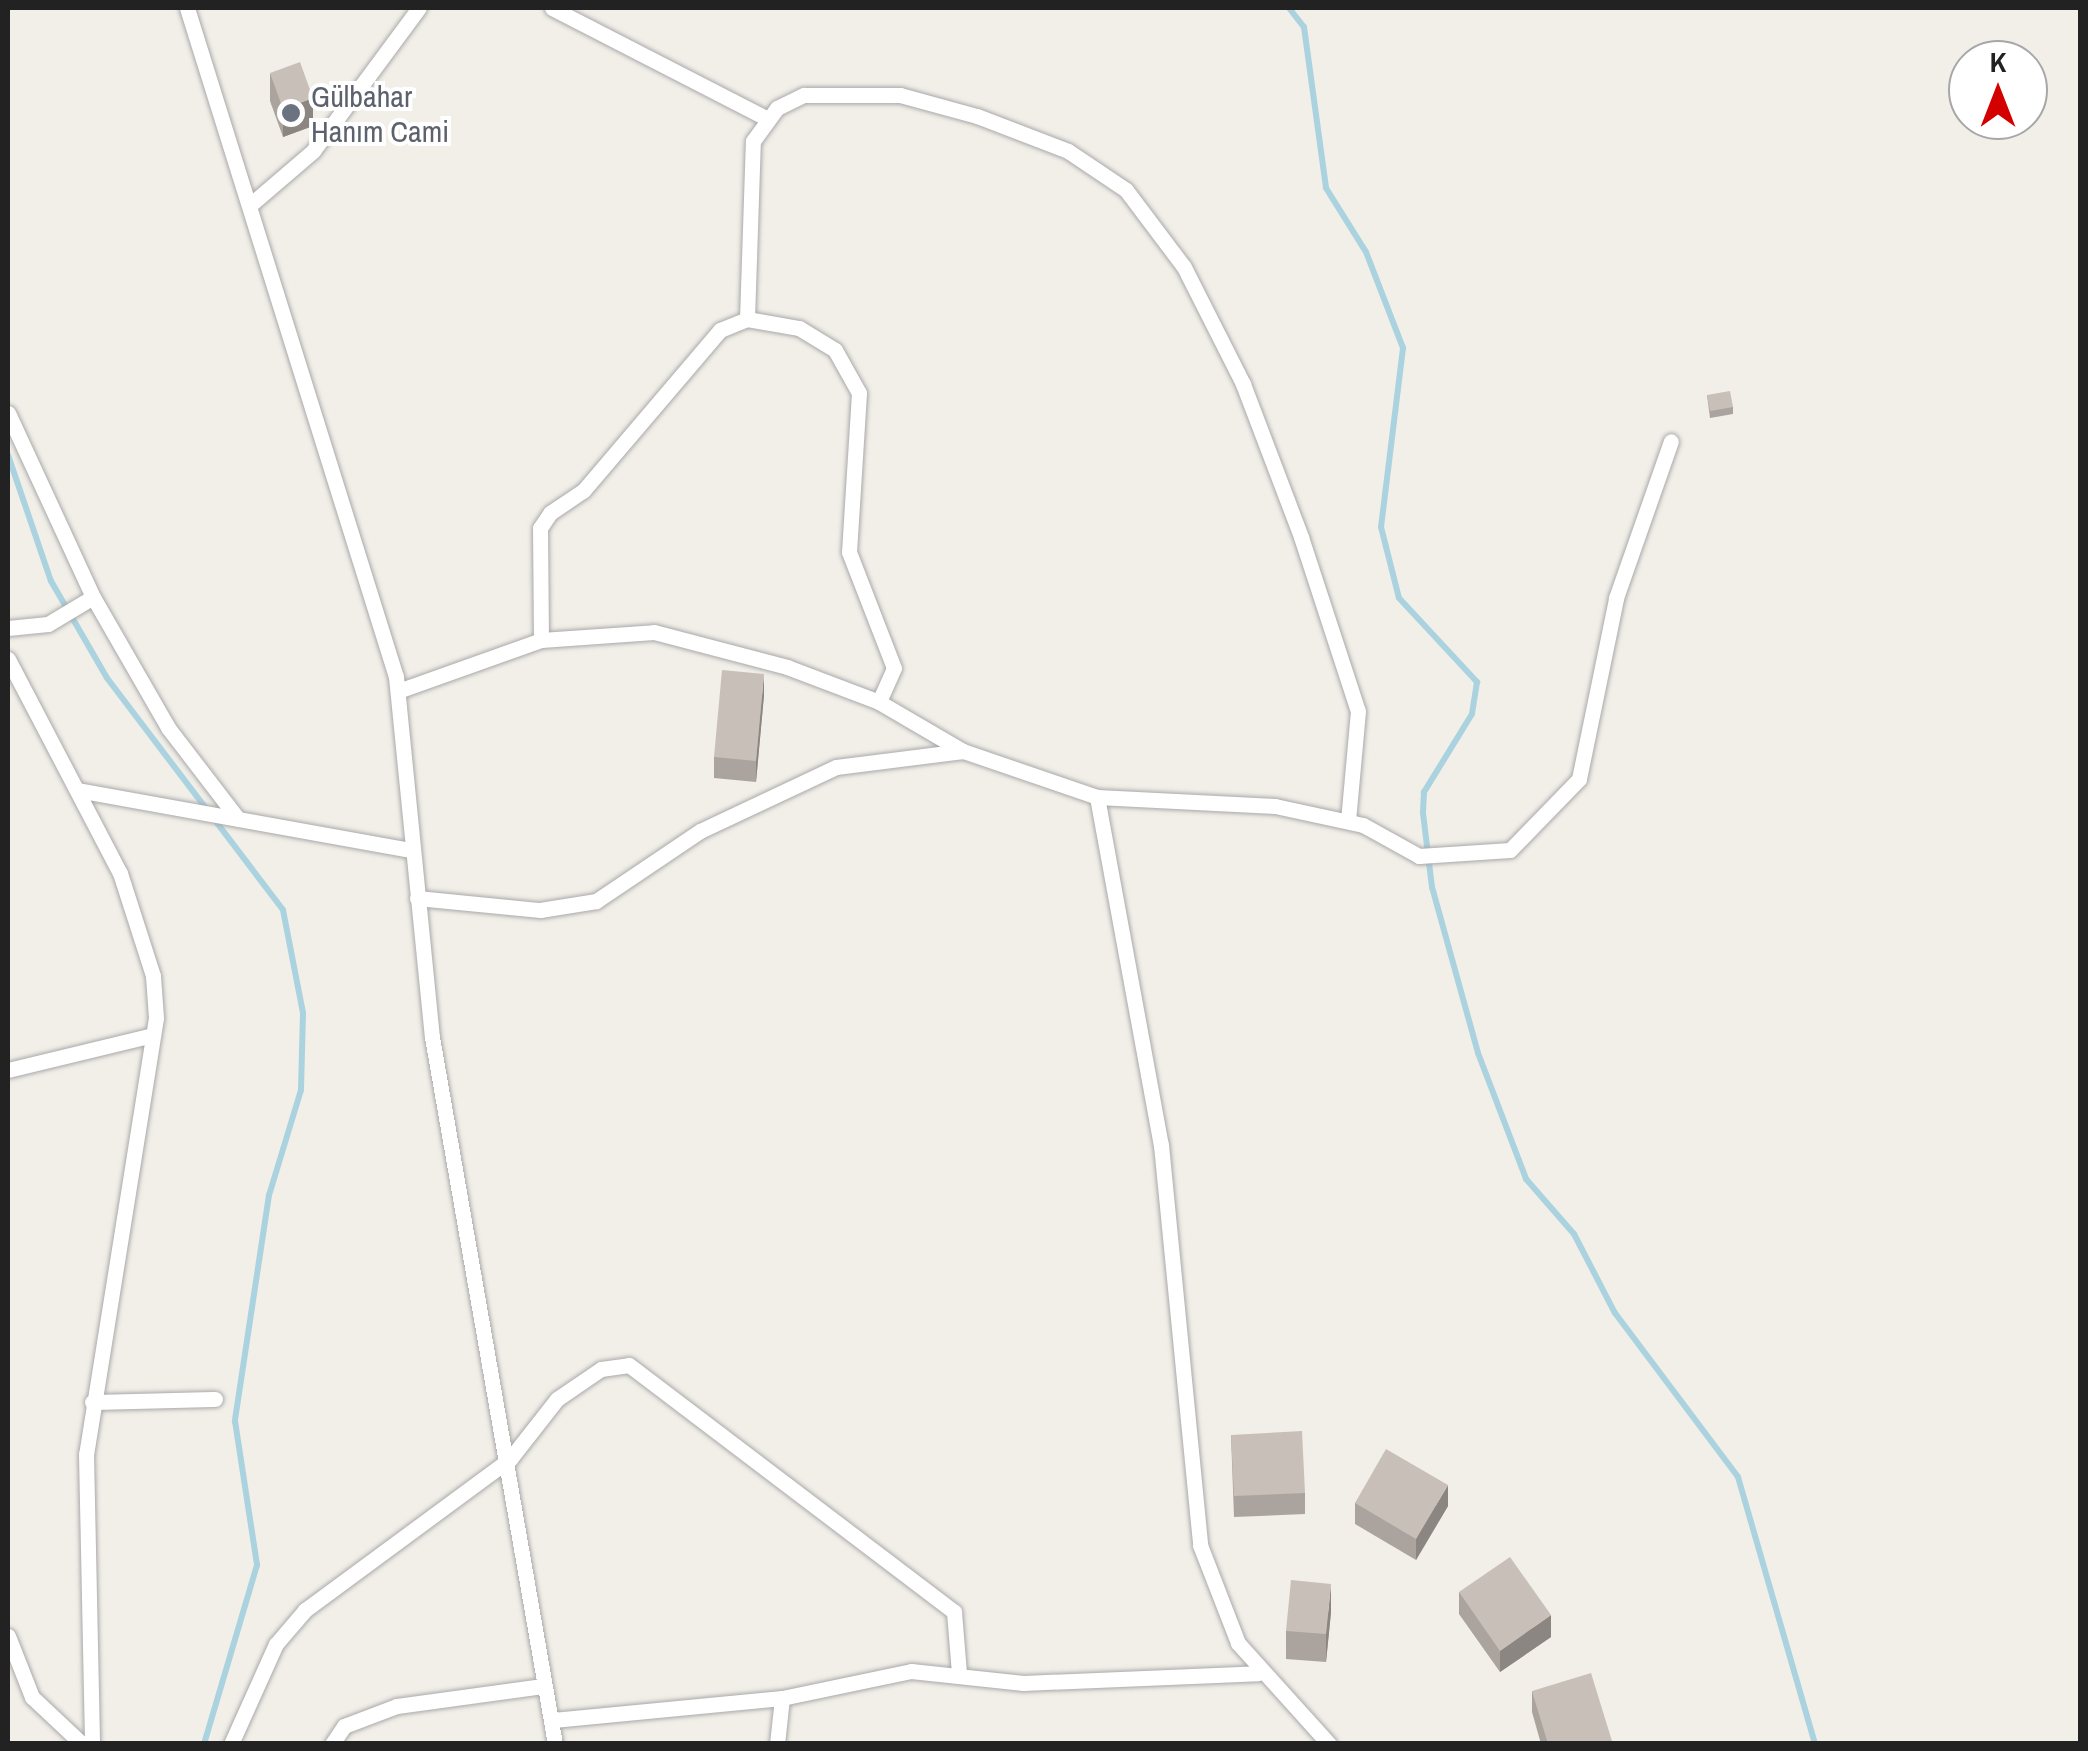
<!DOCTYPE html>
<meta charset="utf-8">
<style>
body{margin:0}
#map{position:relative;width:2088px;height:1751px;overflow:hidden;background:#f2efe9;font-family:"Archivo Narrow",sans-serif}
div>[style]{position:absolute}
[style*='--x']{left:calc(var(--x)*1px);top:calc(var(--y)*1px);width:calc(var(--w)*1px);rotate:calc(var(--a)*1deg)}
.stream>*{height:6px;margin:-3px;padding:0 3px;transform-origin:3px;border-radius:3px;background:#aad3df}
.roads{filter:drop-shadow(0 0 2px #a9a9a9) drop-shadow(0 0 2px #a9a9a9)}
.minor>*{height:15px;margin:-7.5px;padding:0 7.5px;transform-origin:7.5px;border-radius:7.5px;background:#fff}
.wall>*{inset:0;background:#aba49e}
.shaded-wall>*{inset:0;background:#8b8681}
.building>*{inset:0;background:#c7bfb8}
.dots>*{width:28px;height:28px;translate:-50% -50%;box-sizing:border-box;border:5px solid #fff;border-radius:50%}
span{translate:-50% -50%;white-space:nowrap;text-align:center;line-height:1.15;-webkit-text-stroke:8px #fff;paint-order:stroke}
.worship-label{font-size:30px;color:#5b616d}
.left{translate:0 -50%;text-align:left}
.frame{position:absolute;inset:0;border:10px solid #222;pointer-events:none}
.north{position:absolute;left:1948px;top:40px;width:100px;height:100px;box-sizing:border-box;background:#fff;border:2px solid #a7a7a7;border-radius:50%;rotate:0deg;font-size:28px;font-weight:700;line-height:40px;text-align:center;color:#222}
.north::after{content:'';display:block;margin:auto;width:35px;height:45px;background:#d40000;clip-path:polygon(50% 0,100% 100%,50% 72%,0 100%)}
</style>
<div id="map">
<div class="stream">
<i style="--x:1289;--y:8;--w:24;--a:52"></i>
<i style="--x:1304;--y:27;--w:162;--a:82.2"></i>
<i style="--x:1326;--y:188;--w:75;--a:58"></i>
<i style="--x:1366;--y:252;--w:103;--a:68.9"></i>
<i style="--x:1403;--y:348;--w:180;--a:97"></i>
<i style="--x:1381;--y:527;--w:73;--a:75.8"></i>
<i style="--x:1399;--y:598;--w:115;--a:47.1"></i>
<i style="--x:1477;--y:682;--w:32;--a:99"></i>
<i style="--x:1472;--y:714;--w:92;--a:121.6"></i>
<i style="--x:1424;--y:792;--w:21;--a:93"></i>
<i style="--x:1423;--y:813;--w:75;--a:83.1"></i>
<i style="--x:1432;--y:887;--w:172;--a:74.5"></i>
<i style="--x:1478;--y:1053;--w:135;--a:69.1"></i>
<i style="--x:1526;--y:1179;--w:73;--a:48.9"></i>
<i style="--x:1574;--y:1234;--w:89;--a:62.6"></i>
<i style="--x:1615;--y:1313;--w:205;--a:53.1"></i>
<i style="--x:1738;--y:1477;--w:278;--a:73.9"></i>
<i style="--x:8;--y:455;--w:133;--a:71.2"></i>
<i style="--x:51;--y:581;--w:112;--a:60"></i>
<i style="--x:107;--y:678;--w:291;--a:52.8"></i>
<i style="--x:283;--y:910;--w:105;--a:79"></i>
<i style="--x:303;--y:1013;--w:77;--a:91.5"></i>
<i style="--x:301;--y:1090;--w:110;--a:106.9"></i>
<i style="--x:269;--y:1195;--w:229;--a:98.6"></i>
<i style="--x:235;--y:1421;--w:146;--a:81.3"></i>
<i style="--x:257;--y:1565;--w:187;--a:106.5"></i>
</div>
<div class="roads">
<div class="minor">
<i style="--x:187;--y:8;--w:701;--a:72.65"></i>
<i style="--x:396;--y:677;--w:362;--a:84.3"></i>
<i style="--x:432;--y:1037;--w:718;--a:80.13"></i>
<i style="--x:552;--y:8;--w:241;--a:27.2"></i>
<i style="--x:250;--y:205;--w:83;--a:-40.6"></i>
<i style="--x:313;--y:151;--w:178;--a:-53.5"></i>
<i style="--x:747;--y:319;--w:178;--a:-88.1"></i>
<i style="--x:753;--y:141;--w:41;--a:-54"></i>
<i style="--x:777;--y:108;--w:30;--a:-26"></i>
<i style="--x:804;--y:95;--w:96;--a:0"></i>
<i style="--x:900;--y:95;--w:80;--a:15.3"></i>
<i style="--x:977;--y:116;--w:97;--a:21"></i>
<i style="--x:1068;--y:151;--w:70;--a:33.9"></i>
<i style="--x:1126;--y:190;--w:96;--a:53"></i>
<i style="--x:1184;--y:267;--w:131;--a:63.2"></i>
<i style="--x:1243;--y:384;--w:164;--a:69.2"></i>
<i style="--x:1301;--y:537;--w:183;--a:71.9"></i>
<i style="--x:1358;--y:711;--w:110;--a:95.2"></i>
<i style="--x:8;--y:413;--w:203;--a:65.2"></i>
<i style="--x:93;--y:597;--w:152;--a:60.1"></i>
<i style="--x:169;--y:729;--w:113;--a:52.5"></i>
<i style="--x:8;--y:628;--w:40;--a:-5.7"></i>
<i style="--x:48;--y:624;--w:52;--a:-31"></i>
<i style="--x:541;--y:640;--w:112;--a:-90.5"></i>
<i style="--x:540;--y:528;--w:18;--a:-56"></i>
<i style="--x:550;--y:513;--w:40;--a:-34"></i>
<i style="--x:583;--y:491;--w:211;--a:-49.6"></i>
<i style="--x:720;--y:330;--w:29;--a:-22"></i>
<i style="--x:747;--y:319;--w:53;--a:9.8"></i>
<i style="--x:799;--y:328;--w:42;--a:31.4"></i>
<i style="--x:835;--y:350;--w:49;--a:60.8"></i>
<i style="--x:859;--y:393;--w:159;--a:93.6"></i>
<i style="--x:849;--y:552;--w:124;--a:68.8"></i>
<i style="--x:894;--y:668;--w:37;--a:114"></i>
<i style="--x:8;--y:659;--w:242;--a:62.4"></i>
<i style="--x:120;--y:873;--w:108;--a:72.2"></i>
<i style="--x:153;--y:976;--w:42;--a:85.9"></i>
<i style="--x:156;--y:1018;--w:442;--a:99.1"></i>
<i style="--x:86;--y:1454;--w:290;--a:88.8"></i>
<i style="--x:398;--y:691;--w:152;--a:-19.6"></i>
<i style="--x:541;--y:640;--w:113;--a:-4"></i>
<i style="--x:654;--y:632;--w:138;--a:14.7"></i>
<i style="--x:787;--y:667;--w:98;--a:20.8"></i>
<i style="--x:879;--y:702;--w:97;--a:30.3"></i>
<i style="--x:963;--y:751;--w:142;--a:18.9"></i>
<i style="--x:1097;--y:797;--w:178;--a:2.9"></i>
<i style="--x:1275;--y:806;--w:90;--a:12.2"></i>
<i style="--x:1363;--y:825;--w:64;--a:29"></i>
<i style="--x:1419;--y:856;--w:91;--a:-3.8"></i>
<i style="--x:1510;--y:850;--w:99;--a:-45.8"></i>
<i style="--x:1579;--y:779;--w:185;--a:-78.4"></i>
<i style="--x:1616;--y:598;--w:166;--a:-70.7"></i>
<i style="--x:77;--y:790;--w:339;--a:10.2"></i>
<i style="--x:1097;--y:797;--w:354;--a:79.6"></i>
<i style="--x:1161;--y:1145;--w:402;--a:84.4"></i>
<i style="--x:1200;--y:1545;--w:105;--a:68.8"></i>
<i style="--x:1238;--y:1643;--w:136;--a:48"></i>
<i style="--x:417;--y:898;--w:124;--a:5.6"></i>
<i style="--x:540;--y:910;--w:57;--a:-9.1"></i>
<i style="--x:596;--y:901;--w:125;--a:-33.9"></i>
<i style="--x:700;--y:831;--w:150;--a:-25.2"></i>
<i style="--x:836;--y:767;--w:128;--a:-7.2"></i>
<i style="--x:8;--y:1070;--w:149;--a:-13.6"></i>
<i style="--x:92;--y:1402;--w:123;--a:-1.4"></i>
<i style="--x:8;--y:1636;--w:66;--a:68.5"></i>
<i style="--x:32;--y:1697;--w:69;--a:43.2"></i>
<i style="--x:553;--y:1720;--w:230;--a:-5.5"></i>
<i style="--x:782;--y:1698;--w:132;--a:-11.8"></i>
<i style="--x:911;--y:1671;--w:113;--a:6.1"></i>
<i style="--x:1023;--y:1683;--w:235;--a:-2.4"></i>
<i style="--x:231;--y:1744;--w:110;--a:-65.8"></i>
<i style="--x:276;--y:1644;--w:45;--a:-49.5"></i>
<i style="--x:305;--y:1610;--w:255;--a:-36.4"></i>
<i style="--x:510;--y:1459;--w:76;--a:-51.9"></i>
<i style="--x:557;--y:1399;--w:53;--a:-34.3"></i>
<i style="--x:601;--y:1369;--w:28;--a:-8"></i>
<i style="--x:629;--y:1365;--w:408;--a:37.2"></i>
<i style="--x:954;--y:1612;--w:61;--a:85.3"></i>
<i style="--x:332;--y:1744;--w:22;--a:-56"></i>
<i style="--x:344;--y:1726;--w:57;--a:-20.7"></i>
<i style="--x:397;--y:1706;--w:147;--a:-7.8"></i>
<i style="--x:777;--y:1744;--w:46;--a:-83.8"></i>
</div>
</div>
<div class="wall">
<i style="clip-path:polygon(270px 73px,313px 126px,283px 137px,270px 101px)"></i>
<i style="clip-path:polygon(1707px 395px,1733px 407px,1733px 414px,1710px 418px)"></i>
<i style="clip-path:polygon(764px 695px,756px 782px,714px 778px,714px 757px)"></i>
<i style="clip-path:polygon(1231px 1435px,1305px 1493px,1305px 1514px,1234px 1517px)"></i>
<i style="clip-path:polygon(1355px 1503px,1448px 1506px,1416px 1560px,1355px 1524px)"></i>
<i style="clip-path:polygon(1459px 1592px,1551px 1637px,1500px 1672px,1459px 1614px)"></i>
<i style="clip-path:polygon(1331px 1612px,1326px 1662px,1286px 1659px,1286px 1631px)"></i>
<i style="clip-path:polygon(1532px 1691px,1612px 1744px,1541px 1744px,1532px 1712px)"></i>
</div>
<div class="shaded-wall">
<i style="clip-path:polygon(313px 98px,313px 126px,283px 137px,283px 109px)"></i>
<i style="clip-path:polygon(764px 674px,764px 695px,756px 782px,756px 761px)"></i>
<i style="clip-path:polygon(1448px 1485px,1448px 1506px,1416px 1560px,1416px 1539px)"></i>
<i style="clip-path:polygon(1331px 1584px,1331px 1612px,1326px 1662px,1326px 1634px)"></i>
<i style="clip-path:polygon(1551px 1615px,1551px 1637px,1500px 1672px,1500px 1651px)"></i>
</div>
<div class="building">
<i style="clip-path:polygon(300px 62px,313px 98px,283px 109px,270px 73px)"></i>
<i style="clip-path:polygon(1730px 391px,1733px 407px,1710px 411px,1707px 395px)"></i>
<i style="clip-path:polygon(722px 670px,764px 674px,756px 761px,714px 757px)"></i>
<i style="clip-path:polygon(1302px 1431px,1305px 1493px,1234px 1496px,1231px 1435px)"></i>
<i style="clip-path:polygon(1386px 1449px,1448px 1485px,1416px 1539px,1355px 1503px)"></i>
<i style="clip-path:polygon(1510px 1557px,1551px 1615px,1500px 1651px,1459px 1592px)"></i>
<i style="clip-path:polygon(1291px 1580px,1331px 1584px,1326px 1634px,1286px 1631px)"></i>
<i style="clip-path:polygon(1591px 1673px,1612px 1741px,1604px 1744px,1548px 1744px,1532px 1691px)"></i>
</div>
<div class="dots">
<i style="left:291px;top:113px;background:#6b7280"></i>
</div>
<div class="worship-label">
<span class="left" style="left:311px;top:113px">Gülbahar<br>Hanım Cami</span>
</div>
<div class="frame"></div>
<div class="north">K</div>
</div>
